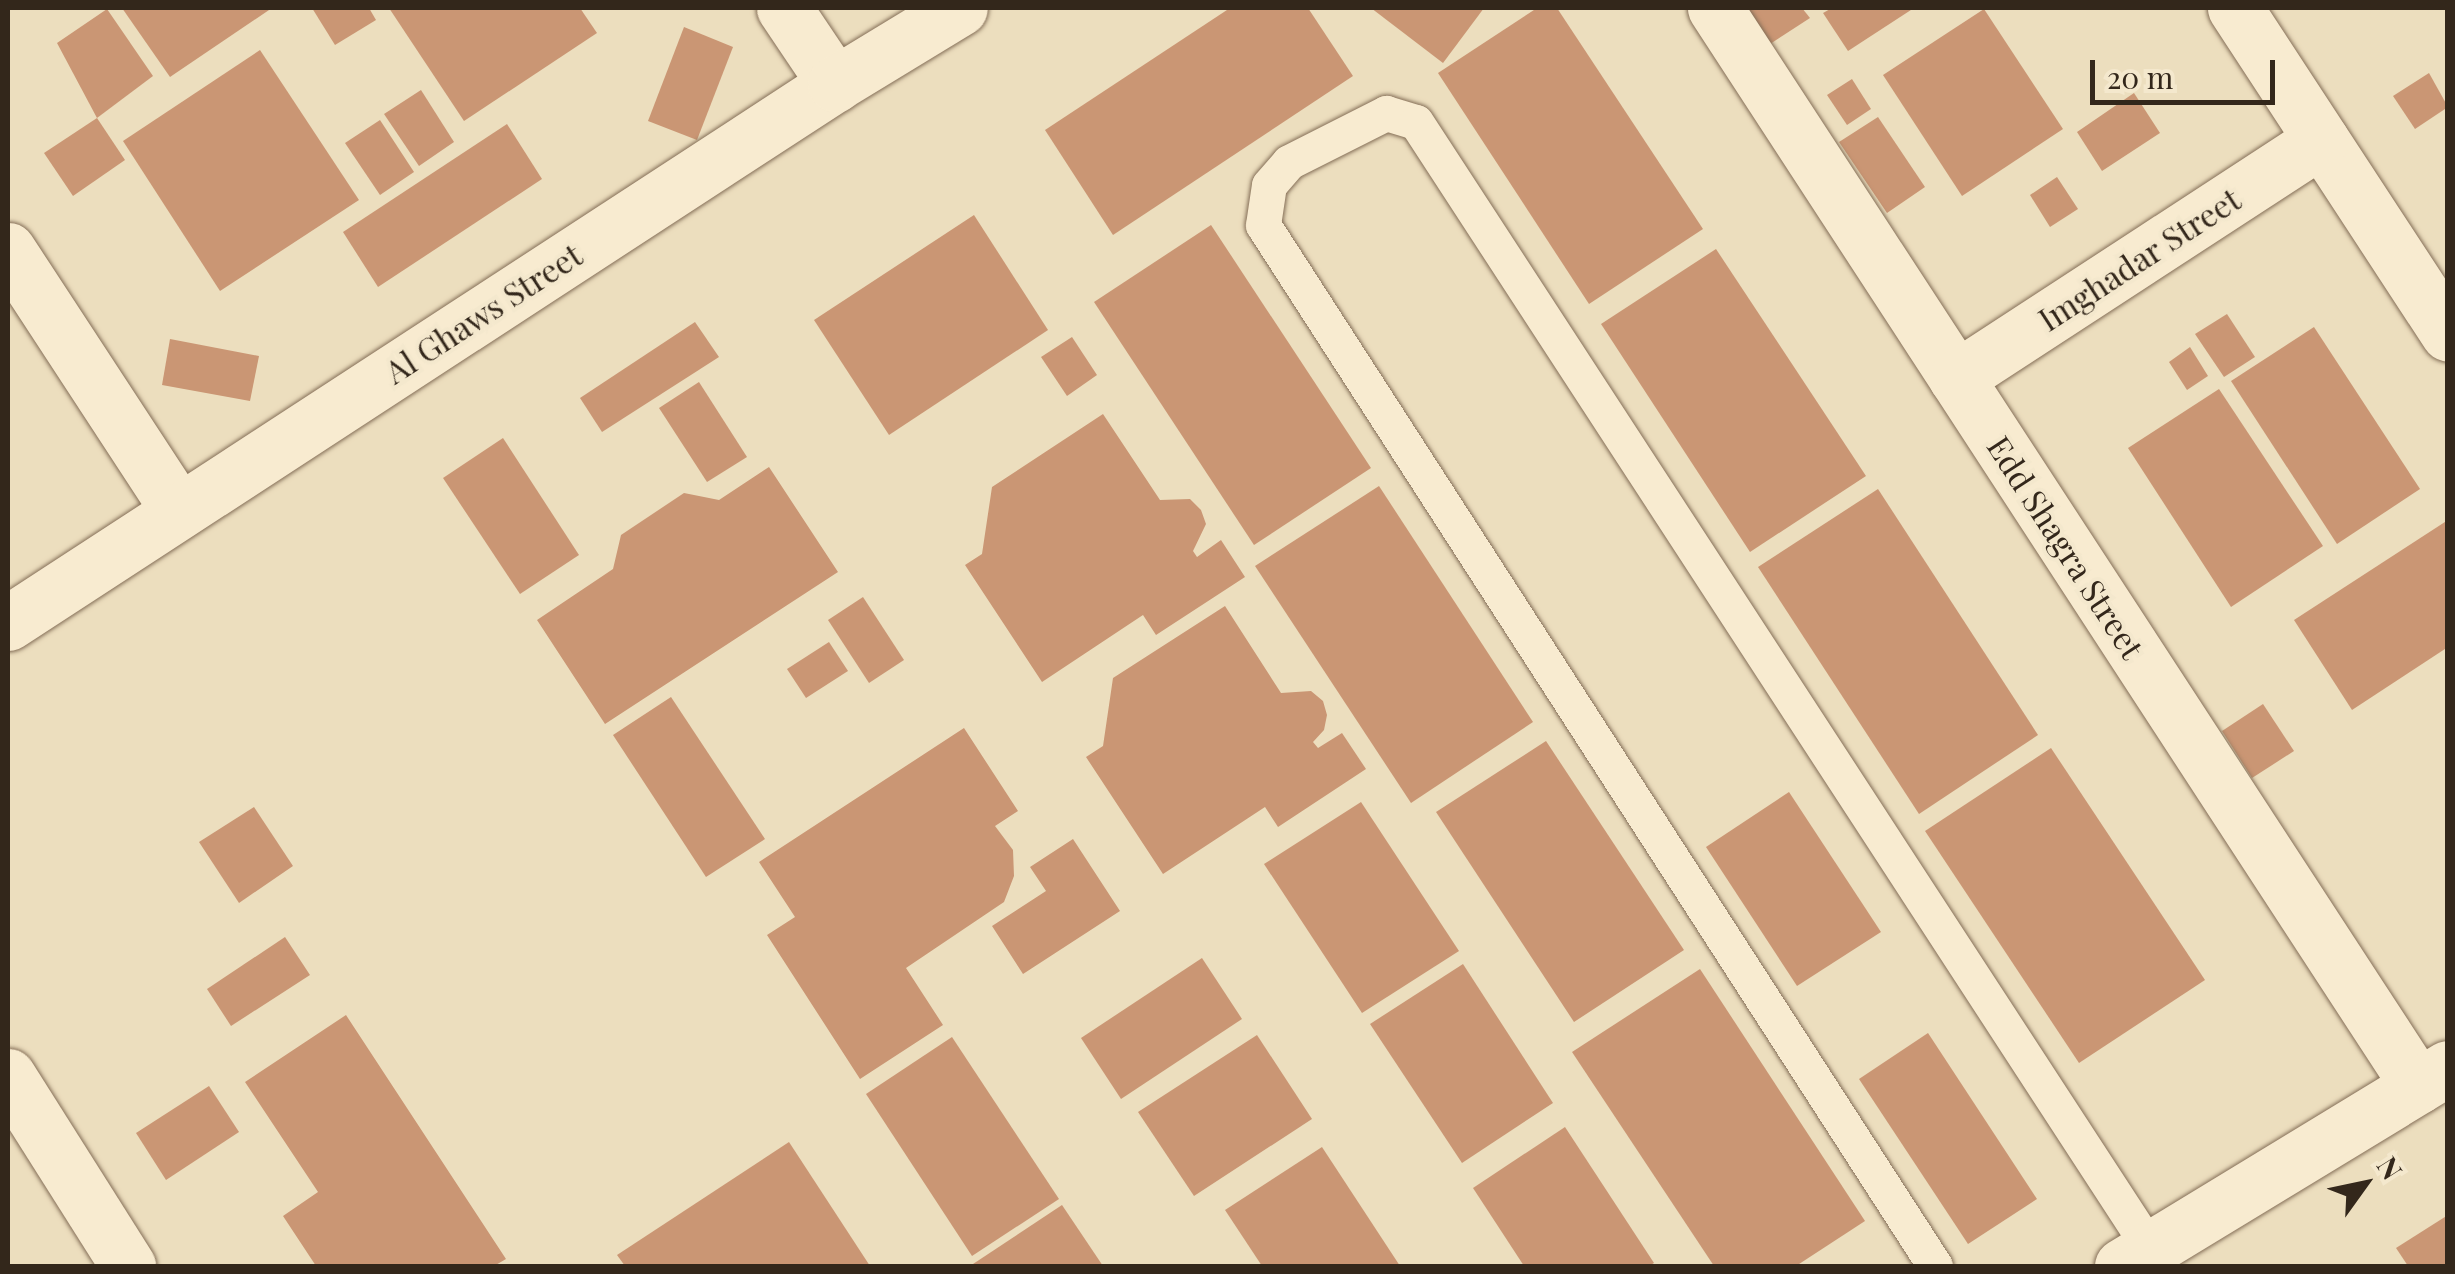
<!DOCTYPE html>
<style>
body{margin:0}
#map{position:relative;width:2455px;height:1274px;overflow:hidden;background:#ecdebe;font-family:"Playfair Display",serif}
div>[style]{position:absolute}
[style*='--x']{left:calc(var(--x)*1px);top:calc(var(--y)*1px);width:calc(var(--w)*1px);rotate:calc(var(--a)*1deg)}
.building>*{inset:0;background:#ca9674}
.roads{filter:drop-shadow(0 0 2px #846e57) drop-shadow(0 0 2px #846e57)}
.lane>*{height:35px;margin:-17.5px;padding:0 17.5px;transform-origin:17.5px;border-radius:17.5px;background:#f8ebd0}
.street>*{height:55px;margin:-27.5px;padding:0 27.5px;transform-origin:27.5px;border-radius:27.5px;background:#f8ebd0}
.secondary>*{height:55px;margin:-27.5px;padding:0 27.5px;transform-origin:27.5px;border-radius:27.5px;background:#f8ebd0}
span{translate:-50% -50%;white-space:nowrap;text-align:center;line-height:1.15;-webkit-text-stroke:8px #f4e8cd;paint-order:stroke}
.street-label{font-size:32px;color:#33271b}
.frame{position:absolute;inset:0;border:10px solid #33271b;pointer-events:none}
.north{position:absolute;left:2315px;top:1134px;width:100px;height:100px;-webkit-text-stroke:8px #f4e8cd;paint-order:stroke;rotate:57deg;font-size:28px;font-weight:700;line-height:40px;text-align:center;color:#33271b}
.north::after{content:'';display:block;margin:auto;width:35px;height:45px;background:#33271b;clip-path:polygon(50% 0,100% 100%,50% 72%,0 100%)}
.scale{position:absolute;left:2090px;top:60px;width:185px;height:45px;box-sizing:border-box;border:5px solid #33271b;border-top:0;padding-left:12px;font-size:30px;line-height:35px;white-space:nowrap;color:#33271b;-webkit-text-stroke:8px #f4e8cd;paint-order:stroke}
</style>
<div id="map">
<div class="building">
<i style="clip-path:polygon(122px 8px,272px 8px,170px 77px)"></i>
<i style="clip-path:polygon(312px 8px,369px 8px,376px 20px,335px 45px)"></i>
<i style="clip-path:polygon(389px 8px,580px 8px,597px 33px,464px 121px)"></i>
<i style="clip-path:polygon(1230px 8px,1308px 8px,1353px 76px,1113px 235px,1045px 130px)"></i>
<i style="clip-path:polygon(1371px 8px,1484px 8px,1443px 63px)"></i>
<i style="clip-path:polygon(1537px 8px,1557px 8px,1703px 229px,1589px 304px,1438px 73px)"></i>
<i style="clip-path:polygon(1746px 8px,1802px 8px,1810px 18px,1770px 44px)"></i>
<i style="clip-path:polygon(1832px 8px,1914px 8px,1848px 51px,1823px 13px)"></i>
<i style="clip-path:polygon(107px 9px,153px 76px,97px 118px,57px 43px)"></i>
<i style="clip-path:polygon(1984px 9px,2063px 129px,1962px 196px,1883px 75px)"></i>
<i style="clip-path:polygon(684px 27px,733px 47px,697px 140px,648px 121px)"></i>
<i style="clip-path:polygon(260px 50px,359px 200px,220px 291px,123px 141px)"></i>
<i style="clip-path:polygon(2429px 73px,2448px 107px,2415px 129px,2393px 96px)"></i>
<i style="clip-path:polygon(1852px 79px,1871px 109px,1847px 125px,1827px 95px)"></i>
<i style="clip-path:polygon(421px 90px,454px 142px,419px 166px,384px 114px)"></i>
<i style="clip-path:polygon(2134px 93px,2160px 133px,2102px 171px,2077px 132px)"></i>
<i style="clip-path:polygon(1878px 117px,1925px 187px,1887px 213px,1839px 142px)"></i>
<i style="clip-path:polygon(97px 118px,125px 160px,73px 196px,44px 153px)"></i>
<i style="clip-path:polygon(380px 120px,414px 172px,380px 195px,345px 143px)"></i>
<i style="clip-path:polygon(507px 124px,542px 179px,378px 287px,343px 232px)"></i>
<i style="clip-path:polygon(2057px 177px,2078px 209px,2050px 227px,2030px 195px)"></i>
<i style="clip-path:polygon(974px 215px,1048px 330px,889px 435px,814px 320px)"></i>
<i style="clip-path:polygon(1211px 225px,1371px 468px,1254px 545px,1094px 302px)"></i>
<i style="clip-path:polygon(1716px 249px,1866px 476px,1750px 552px,1601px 324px)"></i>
<i style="clip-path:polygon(2227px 314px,2255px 357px,2224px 377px,2195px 334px)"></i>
<i style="clip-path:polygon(695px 322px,719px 357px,602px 432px,580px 398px)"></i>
<i style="clip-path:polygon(2314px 327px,2420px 489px,2337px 544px,2231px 381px)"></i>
<i style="clip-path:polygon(1072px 337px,1097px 375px,1067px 396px,1041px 357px)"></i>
<i style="clip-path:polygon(170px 339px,259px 356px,250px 401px,162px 385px)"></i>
<i style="clip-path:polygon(2190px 347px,2208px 376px,2187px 390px,2169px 362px)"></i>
<i style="clip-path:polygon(699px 382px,747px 457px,707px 482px,659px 408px)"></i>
<i style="clip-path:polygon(2219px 389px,2323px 546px,2231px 607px,2128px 448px)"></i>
<i style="clip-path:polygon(1103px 414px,1160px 500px,1190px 499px,1201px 510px,1206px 524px,1193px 551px,1197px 557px,1221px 540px,1245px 577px,1156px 635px,1143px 615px,1042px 682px,965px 565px,982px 554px,992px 487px)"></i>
<i style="clip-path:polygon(503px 438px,579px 555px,520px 594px,443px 478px)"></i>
<i style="clip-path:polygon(769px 467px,838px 572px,605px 724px,537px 620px,613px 569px,621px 535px,684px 493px,719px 500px)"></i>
<i style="clip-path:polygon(1379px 486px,1533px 722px,1411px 803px,1255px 566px)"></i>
<i style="clip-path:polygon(1878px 489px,2038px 735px,1919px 814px,1758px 567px)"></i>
<i style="clip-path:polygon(2448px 520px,2448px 647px,2352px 710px,2294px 620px)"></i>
<i style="clip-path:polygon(863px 597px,904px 660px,869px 683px,828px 620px)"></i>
<i style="clip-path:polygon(1225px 606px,1281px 693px,1311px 691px,1323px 701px,1327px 715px,1324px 730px,1313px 742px,1318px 748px,1342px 733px,1366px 769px,1278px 827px,1265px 807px,1163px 874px,1086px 757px,1103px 746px,1113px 678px)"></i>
<i style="clip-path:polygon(829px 642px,848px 671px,806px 698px,787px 669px)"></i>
<i style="clip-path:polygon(671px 697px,765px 839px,706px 877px,613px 735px)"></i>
<i style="clip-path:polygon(2263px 704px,2294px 751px,2252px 778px,2222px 731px)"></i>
<i style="clip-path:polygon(964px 728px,1018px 811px,995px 826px,1013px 850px,1014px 876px,1004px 902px,906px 968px,943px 1025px,860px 1079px,767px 935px,795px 917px,759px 862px)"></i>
<i style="clip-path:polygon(1546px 741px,1684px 950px,1574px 1022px,1436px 812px)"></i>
<i style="clip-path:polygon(2051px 748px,2205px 980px,2079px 1063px,1925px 831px)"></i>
<i style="clip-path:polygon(1789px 792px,1881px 932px,1797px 986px,1706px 847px)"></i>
<i style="clip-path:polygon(1361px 802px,1459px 951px,1362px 1013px,1264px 864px)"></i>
<i style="clip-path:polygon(254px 807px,293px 866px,239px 903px,199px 842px)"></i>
<i style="clip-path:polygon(1073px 839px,1120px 911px,1023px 974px,992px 926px,1046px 891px,1030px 867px)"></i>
<i style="clip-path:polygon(285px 937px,310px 975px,231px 1026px,207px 989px)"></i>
<i style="clip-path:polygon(1202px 958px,1242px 1019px,1121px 1099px,1081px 1038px)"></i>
<i style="clip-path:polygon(1463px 964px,1553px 1103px,1462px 1163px,1370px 1024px)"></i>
<i style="clip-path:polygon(1700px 969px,1865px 1221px,1796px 1266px,1714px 1266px,1572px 1052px)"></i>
<i style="clip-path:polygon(346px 1015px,506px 1259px,494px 1266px,316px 1266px,283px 1216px,318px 1192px,245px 1082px)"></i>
<i style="clip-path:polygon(1928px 1033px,2037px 1199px,1968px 1244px,1859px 1079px)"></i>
<i style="clip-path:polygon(1257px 1035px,1312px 1119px,1194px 1196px,1138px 1112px)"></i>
<i style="clip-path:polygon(952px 1037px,1059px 1199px,972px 1256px,866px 1094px)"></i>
<i style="clip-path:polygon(209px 1086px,239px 1132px,166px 1180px,136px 1133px)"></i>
<i style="clip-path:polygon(1565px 1127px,1654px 1263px,1649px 1266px,1524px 1266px,1473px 1188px)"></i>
<i style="clip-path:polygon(789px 1142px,870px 1266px,625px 1266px,617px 1255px)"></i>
<i style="clip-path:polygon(1322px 1147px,1400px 1266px,1262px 1266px,1225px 1210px)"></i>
<i style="clip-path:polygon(1062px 1205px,1103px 1266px,975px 1266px,973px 1264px)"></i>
<i style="clip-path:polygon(2448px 1215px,2448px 1266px,2408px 1266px,2396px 1248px)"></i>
</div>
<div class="roads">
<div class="lane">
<i style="--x:1935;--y:1266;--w:1239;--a:-122.84"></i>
<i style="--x:1263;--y:225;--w:40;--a:-81.5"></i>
<i style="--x:1269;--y:185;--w:30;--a:-49"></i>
<i style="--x:1289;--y:162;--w:109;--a:-26.8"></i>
<i style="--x:1386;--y:113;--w:31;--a:17"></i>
<i style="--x:1416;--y:122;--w:1346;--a:56.91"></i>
</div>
<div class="street">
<i style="--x:784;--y:8;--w:92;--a:56.1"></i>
<i style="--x:1715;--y:8;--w:1287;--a:56.89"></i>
<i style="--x:2235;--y:8;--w:389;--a:56.8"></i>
<i style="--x:8;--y:250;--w:312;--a:56.8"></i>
<i style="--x:1956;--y:378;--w:436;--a:-33.1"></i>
<i style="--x:8;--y:623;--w:987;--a:-33.09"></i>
<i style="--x:835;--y:84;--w:146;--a:-31.3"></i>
<i style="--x:8;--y:1076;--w:225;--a:57.7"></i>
</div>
<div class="secondary">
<i style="--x:2122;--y:1266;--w:381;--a:-31.3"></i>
</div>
</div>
<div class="street-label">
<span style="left:2139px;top:259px;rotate:-33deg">Imghadar Street</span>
<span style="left:483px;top:313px;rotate:-33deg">Al Ghaws Street</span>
<span style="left:2066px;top:547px;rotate:57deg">Edd Shagra Street</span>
</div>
<div class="frame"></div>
<div class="north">N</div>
<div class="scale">20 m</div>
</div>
